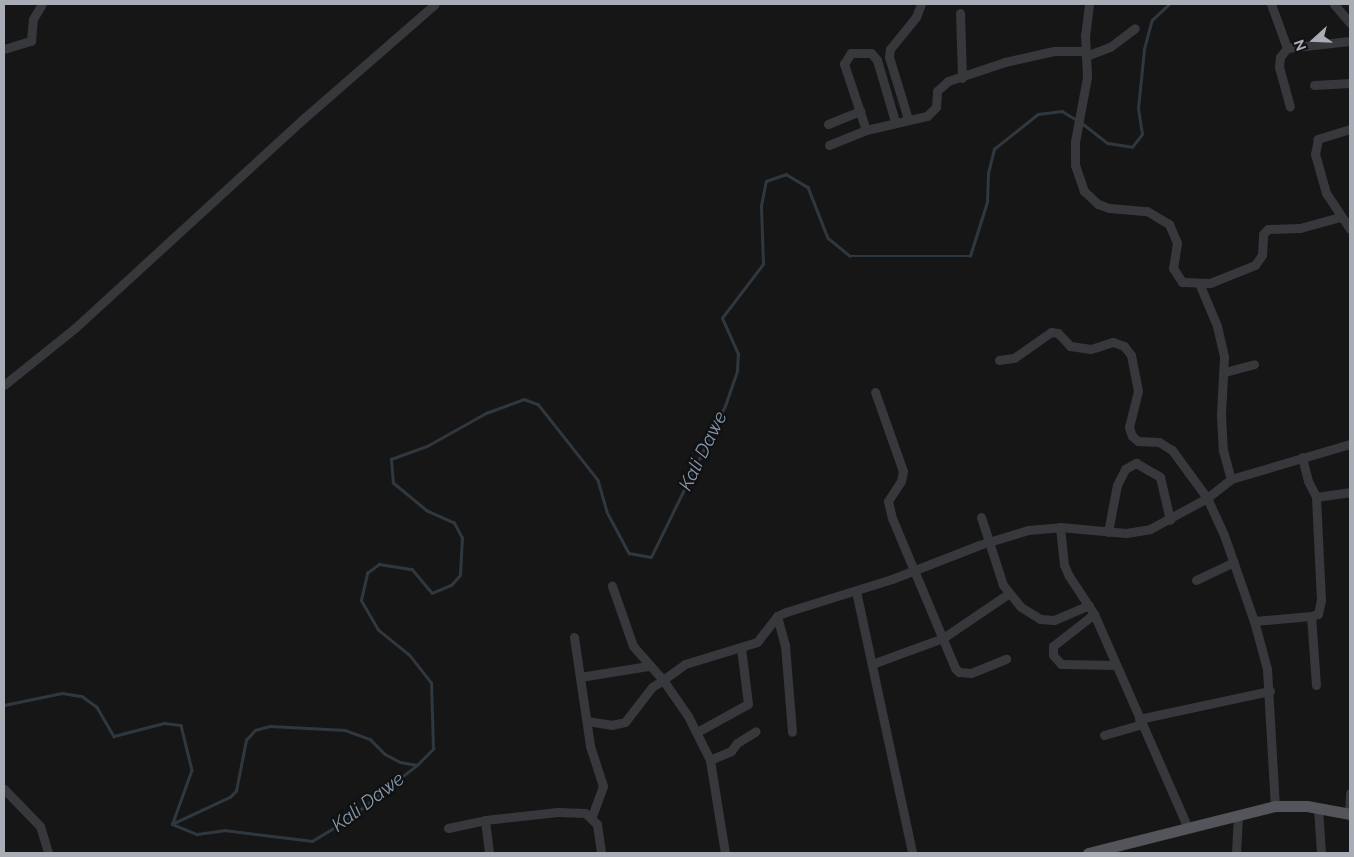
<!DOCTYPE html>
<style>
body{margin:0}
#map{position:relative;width:1354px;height:857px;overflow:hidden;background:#161617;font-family:Raleway,sans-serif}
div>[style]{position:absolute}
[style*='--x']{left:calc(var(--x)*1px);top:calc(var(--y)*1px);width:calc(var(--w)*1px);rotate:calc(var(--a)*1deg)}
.stream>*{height:2.5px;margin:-1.25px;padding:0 1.25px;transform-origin:1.25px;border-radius:1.25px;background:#30383f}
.minor>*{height:9px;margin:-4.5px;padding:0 4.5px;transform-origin:4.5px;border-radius:4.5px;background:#37383c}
.major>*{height:11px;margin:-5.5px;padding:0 5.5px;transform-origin:5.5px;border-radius:5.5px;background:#54555a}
span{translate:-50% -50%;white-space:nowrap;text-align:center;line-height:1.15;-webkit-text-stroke:4.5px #111112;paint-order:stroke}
.water-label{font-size:19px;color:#8498ad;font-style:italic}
.frame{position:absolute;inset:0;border:5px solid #a9adb6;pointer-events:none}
.north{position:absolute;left:1289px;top:15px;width:50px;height:50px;-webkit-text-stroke:4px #111112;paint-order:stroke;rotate:250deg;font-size:14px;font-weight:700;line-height:20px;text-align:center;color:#a9adb6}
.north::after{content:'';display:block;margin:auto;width:18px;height:22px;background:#a9adb6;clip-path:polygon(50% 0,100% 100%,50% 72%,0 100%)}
</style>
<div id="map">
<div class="stream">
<i style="--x:1082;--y:123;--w:33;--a:38"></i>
<i style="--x:1108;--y:143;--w:24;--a:9"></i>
<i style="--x:1132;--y:147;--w:16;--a:-52"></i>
<i style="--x:1142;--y:134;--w:25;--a:-99"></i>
<i style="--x:1138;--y:109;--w:60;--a:-84.3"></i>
<i style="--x:1144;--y:49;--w:30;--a:-75"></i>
<i style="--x:1152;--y:20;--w:23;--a:-43"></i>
<i style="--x:4;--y:705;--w:59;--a:-11.7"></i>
<i style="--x:62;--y:693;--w:20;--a:9"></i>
<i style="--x:82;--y:696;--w:19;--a:36"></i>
<i style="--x:97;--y:707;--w:34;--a:60"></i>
<i style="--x:114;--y:736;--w:52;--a:-14.6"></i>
<i style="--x:164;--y:723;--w:17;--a:7"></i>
<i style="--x:181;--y:725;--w:46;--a:76.3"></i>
<i style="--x:192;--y:770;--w:56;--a:109.7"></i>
<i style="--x:172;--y:824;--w:64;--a:-25"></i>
<i style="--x:230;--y:797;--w:8;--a:-45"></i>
<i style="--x:236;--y:791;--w:52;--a:-78.9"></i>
<i style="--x:246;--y:740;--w:13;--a:-48"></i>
<i style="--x:255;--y:730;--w:16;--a:-15"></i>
<i style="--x:270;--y:726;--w:75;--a:3.1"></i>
<i style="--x:345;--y:730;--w:27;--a:20"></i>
<i style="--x:370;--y:739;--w:21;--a:45"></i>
<i style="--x:385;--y:754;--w:17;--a:28"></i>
<i style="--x:400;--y:762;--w:17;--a:10"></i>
<i style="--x:417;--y:765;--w:23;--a:-45"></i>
<i style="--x:433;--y:749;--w:66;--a:-91.7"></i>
<i style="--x:431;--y:683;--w:36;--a:-128"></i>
<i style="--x:409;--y:655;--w:40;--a:-141"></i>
<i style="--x:378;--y:630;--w:34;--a:-120"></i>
<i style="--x:361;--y:600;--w:28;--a:-77"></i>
<i style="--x:367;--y:573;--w:15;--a:-37"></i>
<i style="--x:379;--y:564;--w:33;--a:9"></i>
<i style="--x:412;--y:569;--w:31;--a:50"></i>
<i style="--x:432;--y:593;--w:21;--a:-23"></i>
<i style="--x:451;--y:585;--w:13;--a:-48"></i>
<i style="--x:460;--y:575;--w:37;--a:-87"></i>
<i style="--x:462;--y:538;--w:17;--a:-118"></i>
<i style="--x:454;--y:523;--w:30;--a:-156"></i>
<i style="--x:427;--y:511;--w:44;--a:-140.5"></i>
<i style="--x:393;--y:483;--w:24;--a:-95"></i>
<i style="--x:391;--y:459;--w:38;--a:-20"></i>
<i style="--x:427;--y:446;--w:68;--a:-29.2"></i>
<i style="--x:486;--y:413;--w:40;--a:-20.2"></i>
<i style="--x:524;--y:399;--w:15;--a:20"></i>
<i style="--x:538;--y:404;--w:97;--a:51.7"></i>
<i style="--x:598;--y:480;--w:33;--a:74"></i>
<i style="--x:607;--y:512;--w:47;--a:61.8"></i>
<i style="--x:629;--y:553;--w:22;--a:10"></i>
<i style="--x:651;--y:557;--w:168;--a:-63.9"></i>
<i style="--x:725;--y:406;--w:37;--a:-71"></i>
<i style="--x:737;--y:371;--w:17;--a:-87"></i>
<i style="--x:738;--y:354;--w:39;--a:-114"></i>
<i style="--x:722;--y:318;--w:68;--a:-52.8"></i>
<i style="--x:763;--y:264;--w:58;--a:-92"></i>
<i style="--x:761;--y:206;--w:25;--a:-79"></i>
<i style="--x:766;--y:181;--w:21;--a:-19"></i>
<i style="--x:786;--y:174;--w:26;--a:31"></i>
<i style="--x:808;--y:187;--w:55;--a:68.6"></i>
<i style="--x:828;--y:238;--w:28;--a:39"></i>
<i style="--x:850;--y:256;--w:120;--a:0"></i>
<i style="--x:970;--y:256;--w:57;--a:-72.5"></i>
<i style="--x:987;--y:202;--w:29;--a:-88"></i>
<i style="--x:988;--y:173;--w:25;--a:-76"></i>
<i style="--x:994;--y:149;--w:56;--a:-38.5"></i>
<i style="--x:1038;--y:114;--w:24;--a:-7"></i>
<i style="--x:1062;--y:111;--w:17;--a:31"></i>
<i style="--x:172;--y:824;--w:27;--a:22"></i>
<i style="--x:197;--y:834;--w:27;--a:-8"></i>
<i style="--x:224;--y:830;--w:89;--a:7.1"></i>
<i style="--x:312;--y:841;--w:41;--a:-31"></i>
<i style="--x:347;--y:820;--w:89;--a:-38.2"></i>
</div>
<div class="minor">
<i style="--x:1089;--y:4;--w:31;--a:97"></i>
<i style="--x:1085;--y:35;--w:21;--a:87"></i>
<i style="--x:1086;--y:56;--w:26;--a:-21"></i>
<i style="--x:1110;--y:47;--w:31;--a:-37"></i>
<i style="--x:1271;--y:4;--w:47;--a:70"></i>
<i style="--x:1287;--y:48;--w:11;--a:128"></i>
<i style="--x:1280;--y:57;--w:10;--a:96"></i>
<i style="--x:1279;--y:67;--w:41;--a:74.6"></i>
<i style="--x:1334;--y:4;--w:25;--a:50"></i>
<i style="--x:960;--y:13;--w:65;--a:88.2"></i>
<i style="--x:1287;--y:48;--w:63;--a:-6.3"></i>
<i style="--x:4;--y:49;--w:28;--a:-17"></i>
<i style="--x:31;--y:41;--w:22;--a:-85"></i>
<i style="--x:33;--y:19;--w:17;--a:-59"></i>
<i style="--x:1086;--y:56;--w:21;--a:87"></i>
<i style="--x:1087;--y:77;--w:66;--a:100.5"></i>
<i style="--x:1075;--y:142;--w:23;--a:90"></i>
<i style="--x:1075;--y:165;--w:28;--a:71"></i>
<i style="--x:1084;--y:191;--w:19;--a:43"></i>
<i style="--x:1098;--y:204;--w:12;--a:20"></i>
<i style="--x:1109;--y:208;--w:38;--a:5"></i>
<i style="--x:1147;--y:211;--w:26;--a:31"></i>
<i style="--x:1169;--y:224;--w:21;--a:67"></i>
<i style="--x:1177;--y:243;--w:25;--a:99"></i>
<i style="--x:1173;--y:268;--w:17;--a:57"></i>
<i style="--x:1182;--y:282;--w:28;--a:2"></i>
<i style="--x:1210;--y:283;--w:48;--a:-21.8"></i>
<i style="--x:1255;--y:265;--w:12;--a:-55"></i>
<i style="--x:1262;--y:255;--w:21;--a:-87"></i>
<i style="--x:1263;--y:234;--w:7;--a:-45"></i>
<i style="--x:1268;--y:229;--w:32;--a:-2"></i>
<i style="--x:1300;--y:228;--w:41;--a:-15.4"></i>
<i style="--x:1314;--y:85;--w:36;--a:-3"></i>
<i style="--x:908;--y:119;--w:65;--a:-107"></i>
<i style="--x:889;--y:57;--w:8;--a:-83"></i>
<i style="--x:890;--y:49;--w:41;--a:-50.9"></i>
<i style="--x:916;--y:17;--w:14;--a:-69"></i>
<i style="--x:828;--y:124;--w:35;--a:-22"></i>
<i style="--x:1350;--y:129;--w:34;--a:163"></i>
<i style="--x:1318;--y:139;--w:15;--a:101"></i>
<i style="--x:1315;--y:154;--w:41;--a:74.2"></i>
<i style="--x:1326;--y:193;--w:43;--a:56.3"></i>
<i style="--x:866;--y:130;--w:70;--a:-108.4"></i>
<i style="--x:844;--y:64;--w:13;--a:-58"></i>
<i style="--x:851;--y:53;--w:20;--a:0"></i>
<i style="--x:871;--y:53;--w:9;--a:49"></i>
<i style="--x:877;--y:60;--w:64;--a:73.6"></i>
<i style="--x:829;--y:145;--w:40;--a:-22"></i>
<i style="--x:866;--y:130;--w:63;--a:-12.9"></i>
<i style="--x:927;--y:116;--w:13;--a:-45"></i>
<i style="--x:936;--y:107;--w:16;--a:-86"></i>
<i style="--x:937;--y:91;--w:15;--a:-42"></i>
<i style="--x:948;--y:81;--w:60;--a:-18.4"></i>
<i style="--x:1005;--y:62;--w:50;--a:-12.7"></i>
<i style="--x:1054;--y:51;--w:32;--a:0"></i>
<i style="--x:1199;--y:283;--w:47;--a:67.3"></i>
<i style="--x:1217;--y:326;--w:32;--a:77"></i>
<i style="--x:1224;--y:357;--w:58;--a:93"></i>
<i style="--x:1221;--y:415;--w:35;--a:87"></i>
<i style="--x:1223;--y:450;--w:30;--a:75"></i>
<i style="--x:999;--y:360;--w:15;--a:-8"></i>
<i style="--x:1014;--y:358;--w:45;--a:-35.1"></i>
<i style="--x:1051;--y:332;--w:7;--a:8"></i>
<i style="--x:1058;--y:333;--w:18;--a:47"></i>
<i style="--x:1070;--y:346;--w:21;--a:8"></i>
<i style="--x:1091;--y:349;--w:23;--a:-18"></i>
<i style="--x:1113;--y:342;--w:12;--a:20"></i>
<i style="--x:1124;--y:346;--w:11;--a:52"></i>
<i style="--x:1131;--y:355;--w:37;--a:79"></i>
<i style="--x:1138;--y:391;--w:37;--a:104"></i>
<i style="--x:1129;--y:427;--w:9;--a:72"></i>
<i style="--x:1132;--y:436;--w:8;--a:40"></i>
<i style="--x:1138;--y:441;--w:21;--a:3"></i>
<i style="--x:1159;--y:442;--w:15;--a:32"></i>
<i style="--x:1172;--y:450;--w:59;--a:53.9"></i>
<i style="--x:1207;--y:498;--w:41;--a:65.3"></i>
<i style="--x:1224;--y:535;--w:91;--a:70.8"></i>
<i style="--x:1254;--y:621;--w:50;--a:74.8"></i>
<i style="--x:1267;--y:669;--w:137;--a:86.7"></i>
<i style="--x:1225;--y:372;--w:30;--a:-15"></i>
<i style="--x:4;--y:385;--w:91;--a:-38.8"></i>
<i style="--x:75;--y:328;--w:308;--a:-42.5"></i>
<i style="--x:302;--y:120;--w:176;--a:-41.1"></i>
<i style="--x:875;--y:392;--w:84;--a:70.5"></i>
<i style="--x:903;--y:471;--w:10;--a:101"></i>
<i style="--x:901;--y:481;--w:24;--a:123"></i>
<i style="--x:888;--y:501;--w:17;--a:77"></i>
<i style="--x:892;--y:518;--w:163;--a:67.2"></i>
<i style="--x:955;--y:668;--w:6;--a:45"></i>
<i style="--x:959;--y:672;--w:12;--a:5"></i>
<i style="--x:971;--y:673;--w:38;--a:-22"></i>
<i style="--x:1302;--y:457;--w:25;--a:76"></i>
<i style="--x:1308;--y:481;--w:18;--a:63"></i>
<i style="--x:1316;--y:497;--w:34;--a:-8"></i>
<i style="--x:981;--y:517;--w:71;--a:72.1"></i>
<i style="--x:1003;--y:585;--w:28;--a:51"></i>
<i style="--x:1021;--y:607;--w:22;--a:32"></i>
<i style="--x:1040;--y:619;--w:14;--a:4"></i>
<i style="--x:1054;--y:620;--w:38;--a:-23"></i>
<i style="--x:1060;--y:527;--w:38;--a:84"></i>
<i style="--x:1064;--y:565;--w:12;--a:66"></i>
<i style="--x:1069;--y:576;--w:45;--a:56.7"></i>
<i style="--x:1094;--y:614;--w:234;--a:66.3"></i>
<i style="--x:1108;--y:532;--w:48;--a:-79.2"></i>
<i style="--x:1117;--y:485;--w:18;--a:-63"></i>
<i style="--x:1125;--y:469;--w:13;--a:-29"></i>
<i style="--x:1136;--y:463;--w:28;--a:30"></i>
<i style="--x:1160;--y:477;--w:44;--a:76.9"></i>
<i style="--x:1196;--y:580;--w:42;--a:-25.3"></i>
<i style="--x:856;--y:591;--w:268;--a:77.9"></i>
<i style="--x:1094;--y:614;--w:52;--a:142"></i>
<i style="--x:1053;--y:646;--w:9;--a:90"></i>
<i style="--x:1053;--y:655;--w:12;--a:48"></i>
<i style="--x:1061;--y:664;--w:55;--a:1"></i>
<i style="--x:777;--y:616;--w:30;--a:75"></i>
<i style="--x:785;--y:645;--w:87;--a:85.4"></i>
<i style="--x:1254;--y:621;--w:57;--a:-5"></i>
<i style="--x:574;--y:637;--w:110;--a:81.6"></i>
<i style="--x:590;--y:746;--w:42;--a:72"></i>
<i style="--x:603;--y:786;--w:33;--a:110"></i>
<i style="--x:872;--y:664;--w:76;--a:-20.1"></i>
<i style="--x:943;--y:638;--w:78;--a:-34.1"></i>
<i style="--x:580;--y:677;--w:69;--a:-9.2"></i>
<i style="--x:1316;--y:685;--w:69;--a:-94.1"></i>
<i style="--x:1311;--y:616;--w:7;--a:-16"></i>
<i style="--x:1318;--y:614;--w:14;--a:-78"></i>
<i style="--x:1321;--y:600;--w:103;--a:-92.8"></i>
<i style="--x:1139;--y:719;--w:134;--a:-12.1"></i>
<i style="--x:587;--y:721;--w:24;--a:9"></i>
<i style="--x:611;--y:725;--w:14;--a:-12"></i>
<i style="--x:625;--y:722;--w:44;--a:-52.4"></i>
<i style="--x:652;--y:687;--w:13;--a:-32"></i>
<i style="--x:663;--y:680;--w:45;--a:-131.4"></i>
<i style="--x:633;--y:646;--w:64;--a:-109.3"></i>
<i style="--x:697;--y:732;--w:58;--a:-28.8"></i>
<i style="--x:748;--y:704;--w:56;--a:-97.1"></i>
<i style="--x:1104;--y:735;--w:40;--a:-16"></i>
<i style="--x:710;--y:760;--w:23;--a:-23"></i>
<i style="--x:731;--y:751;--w:10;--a:-53"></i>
<i style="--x:737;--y:743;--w:22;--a:-32"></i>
<i style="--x:4;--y:789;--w:52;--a:45.8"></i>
<i style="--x:40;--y:826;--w:28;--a:73"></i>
<i style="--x:1318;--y:808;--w:45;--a:86.2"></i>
<i style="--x:1349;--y:814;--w:21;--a:-87"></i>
<i style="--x:485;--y:820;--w:33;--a:83"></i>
<i style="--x:448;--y:828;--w:38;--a:-12"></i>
<i style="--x:485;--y:820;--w:73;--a:-6.3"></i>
<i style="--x:558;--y:812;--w:27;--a:2"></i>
<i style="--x:585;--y:813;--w:16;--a:43"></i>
<i style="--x:597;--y:824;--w:29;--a:82"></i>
<i style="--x:725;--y:853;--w:94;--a:-99.2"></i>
<i style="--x:710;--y:760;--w:49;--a:-116.6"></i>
<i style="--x:688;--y:716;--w:44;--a:-124.8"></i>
<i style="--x:663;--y:680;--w:27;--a:-36"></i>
<i style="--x:685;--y:664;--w:75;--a:-17"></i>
<i style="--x:757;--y:642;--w:33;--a:-52"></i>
<i style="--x:777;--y:616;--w:10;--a:-24"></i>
<i style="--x:786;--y:612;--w:111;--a:-17.3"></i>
<i style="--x:892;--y:579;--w:93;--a:-21.3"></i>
<i style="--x:979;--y:545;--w:51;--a:-17"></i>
<i style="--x:1028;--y:530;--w:32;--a:-5"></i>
<i style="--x:1060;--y:527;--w:66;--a:5.2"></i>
<i style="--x:1126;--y:533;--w:24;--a:-9"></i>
<i style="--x:1150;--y:529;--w:65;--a:-28.5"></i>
<i style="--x:1207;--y:498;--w:31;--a:-38"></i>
<i style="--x:1231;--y:479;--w:124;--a:-16.4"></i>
<i style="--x:1236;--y:853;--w:38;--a:-87"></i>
</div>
<div class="major">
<i style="--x:1088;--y:853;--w:193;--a:-14.1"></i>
<i style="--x:1275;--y:806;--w:32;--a:0"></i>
<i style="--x:1307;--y:806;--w:44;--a:10.5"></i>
</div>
<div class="water-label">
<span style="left:703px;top:451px;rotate:-64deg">Kali Dawe</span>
<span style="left:368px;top:802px;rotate:-37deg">Kali Dawe</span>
</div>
<div class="frame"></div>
<div class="north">N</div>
</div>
